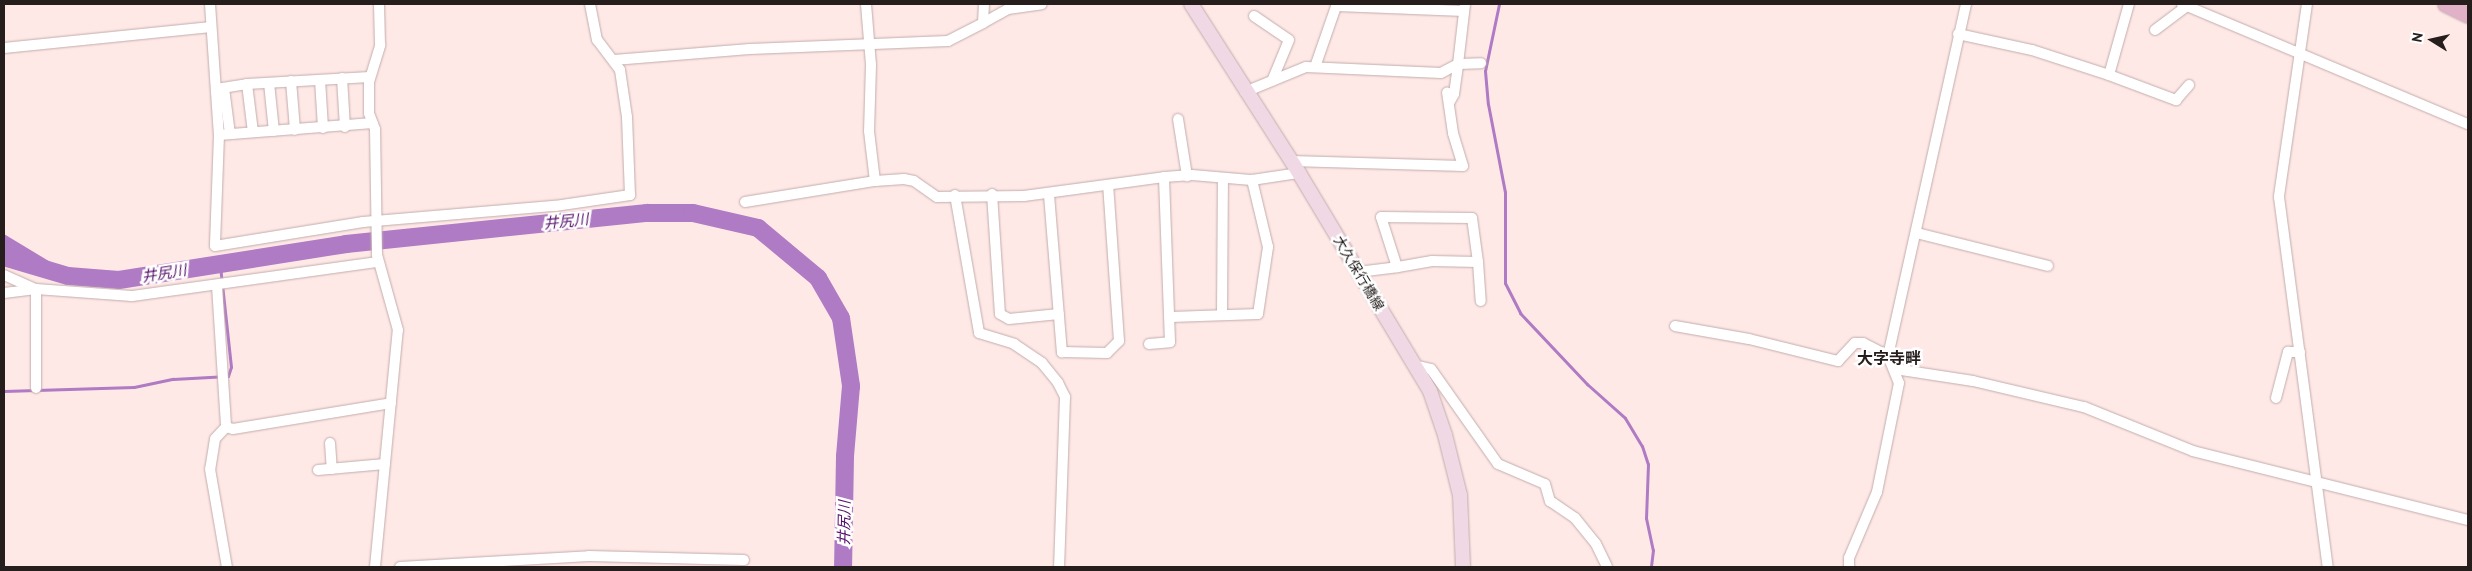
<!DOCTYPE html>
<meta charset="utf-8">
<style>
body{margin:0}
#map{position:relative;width:2472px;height:571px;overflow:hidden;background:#ffe9e7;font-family:"PT Sans","Noto Sans JP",sans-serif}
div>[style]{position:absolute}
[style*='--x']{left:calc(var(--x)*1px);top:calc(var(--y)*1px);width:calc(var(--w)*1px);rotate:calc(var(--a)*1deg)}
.water>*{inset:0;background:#af7bc4}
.stream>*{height:3px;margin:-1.5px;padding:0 1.5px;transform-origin:1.5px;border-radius:1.5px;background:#af7bc4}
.river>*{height:18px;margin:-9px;padding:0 9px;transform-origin:9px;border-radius:9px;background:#af7bc4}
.roads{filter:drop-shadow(0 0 1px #c2adac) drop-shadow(0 0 1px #c2adac)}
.street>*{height:10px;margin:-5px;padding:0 5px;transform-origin:5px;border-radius:5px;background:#fff}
.secondary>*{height:14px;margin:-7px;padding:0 7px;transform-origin:7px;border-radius:7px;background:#f0d8e4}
.primary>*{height:15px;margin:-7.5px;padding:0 7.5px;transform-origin:7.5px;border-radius:7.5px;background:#e1b1c8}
span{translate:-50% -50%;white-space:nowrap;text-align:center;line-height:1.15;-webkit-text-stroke:5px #fff;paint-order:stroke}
.street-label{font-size:14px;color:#251e1d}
.water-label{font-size:15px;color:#54106b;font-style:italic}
.quarter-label{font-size:16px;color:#251e1d;font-weight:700}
.frame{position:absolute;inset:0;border:5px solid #251e1d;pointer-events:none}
.north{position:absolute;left:2407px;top:15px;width:50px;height:50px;-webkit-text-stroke:4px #fff;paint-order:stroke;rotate:280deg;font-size:14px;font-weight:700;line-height:20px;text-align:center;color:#251e1d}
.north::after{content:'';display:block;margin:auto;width:18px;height:22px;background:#251e1d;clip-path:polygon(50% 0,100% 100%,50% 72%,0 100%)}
</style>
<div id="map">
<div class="water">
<i style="clip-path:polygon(4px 234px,52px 263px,57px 276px,4px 256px)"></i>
</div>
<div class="stream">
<i style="--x:1499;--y:4;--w:68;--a:101.8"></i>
<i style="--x:1485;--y:71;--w:33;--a:85"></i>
<i style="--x:1488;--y:104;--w:90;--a:79.1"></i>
<i style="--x:1505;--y:192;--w:91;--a:90"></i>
<i style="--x:1505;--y:283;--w:34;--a:63"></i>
<i style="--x:1520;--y:313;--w:98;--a:46.7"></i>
<i style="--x:1587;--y:384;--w:51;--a:41.8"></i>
<i style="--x:1625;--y:418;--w:33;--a:59"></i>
<i style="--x:1642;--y:446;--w:19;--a:72"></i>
<i style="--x:1648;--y:464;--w:54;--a:92.1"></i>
<i style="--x:1646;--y:518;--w:33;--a:78"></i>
<i style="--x:1653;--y:550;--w:17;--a:97"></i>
<i style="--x:4;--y:391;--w:130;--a:-1.8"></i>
<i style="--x:134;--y:387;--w:40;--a:-12"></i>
<i style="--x:173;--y:379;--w:55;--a:-3.1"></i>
<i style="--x:228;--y:376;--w:9;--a:-72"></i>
<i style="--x:231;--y:367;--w:102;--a:-96.2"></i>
</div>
<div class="river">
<i style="--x:4;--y:257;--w:67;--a:16.5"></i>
<i style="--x:68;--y:276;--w:51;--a:4.5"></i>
<i style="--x:119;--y:280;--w:230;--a:-9"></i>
<i style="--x:346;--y:244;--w:303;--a:-5.9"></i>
<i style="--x:647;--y:213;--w:46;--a:0"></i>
<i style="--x:693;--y:213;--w:67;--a:13"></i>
<i style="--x:758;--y:228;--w:78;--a:39.8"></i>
<i style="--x:818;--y:278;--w:46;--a:60.1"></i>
<i style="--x:841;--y:318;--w:69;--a:81.6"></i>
<i style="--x:851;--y:386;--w:70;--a:94.9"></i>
<i style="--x:845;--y:456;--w:111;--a:91"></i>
</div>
<div class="roads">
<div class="street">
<i style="--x:210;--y:4;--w:131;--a:86.1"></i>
<i style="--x:219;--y:135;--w:111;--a:92.1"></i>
<i style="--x:215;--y:246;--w:150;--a:-9.2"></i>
<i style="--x:363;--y:222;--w:193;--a:-4.8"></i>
<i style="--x:555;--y:206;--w:76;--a:-8.3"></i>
<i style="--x:630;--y:195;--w:78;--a:-92.2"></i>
<i style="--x:627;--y:117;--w:48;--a:-98.5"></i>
<i style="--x:620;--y:70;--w:38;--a:-127"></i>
<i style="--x:597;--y:40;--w:37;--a:-101"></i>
<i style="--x:866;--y:4;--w:61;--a:85.3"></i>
<i style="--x:871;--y:65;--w:66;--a:91.7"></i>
<i style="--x:869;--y:131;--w:50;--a:83.2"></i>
<i style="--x:2182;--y:4;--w:310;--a:22.8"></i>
<i style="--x:2307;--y:4;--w:195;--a:98.3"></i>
<i style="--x:2279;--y:197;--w:373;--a:82.5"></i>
<i style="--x:1337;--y:6;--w:127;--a:2.3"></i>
<i style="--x:1254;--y:16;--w:42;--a:34.4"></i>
<i style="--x:1289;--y:40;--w:44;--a:112.5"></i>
<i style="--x:983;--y:23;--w:29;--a:-29"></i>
<i style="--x:1008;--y:9;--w:34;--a:-8"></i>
<i style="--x:2155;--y:30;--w:40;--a:-37"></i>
<i style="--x:1958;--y:34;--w:76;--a:12.2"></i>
<i style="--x:2032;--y:50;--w:81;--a:18"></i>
<i style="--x:2109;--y:75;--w:74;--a:-74.3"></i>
<i style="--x:4;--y:48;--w:208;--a:-5.8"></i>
<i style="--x:614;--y:60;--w:136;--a:-4.6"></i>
<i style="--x:750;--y:49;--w:198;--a:-2.3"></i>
<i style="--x:948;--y:41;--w:39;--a:-27"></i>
<i style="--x:983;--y:23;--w:19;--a:-87"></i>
<i style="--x:1315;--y:67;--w:67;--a:-70.8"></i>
<i style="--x:2109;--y:75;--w:72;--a:20.5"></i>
<i style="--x:2176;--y:100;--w:20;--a:-49"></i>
<i style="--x:342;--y:78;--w:49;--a:86.5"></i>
<i style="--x:320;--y:80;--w:48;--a:86.4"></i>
<i style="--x:291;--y:81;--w:49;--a:85.3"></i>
<i style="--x:269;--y:83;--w:48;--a:84.1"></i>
<i style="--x:247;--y:84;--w:48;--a:82.9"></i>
<i style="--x:224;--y:88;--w:46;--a:82.6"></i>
<i style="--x:216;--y:89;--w:31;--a:-9"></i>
<i style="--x:247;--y:84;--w:123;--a:-3.3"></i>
<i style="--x:1245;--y:92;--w:66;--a:-22.3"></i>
<i style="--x:1306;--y:67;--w:135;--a:2.5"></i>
<i style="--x:1441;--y:73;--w:19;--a:-28"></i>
<i style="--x:1458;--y:64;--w:60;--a:-83.3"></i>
<i style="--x:1449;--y:103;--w:10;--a:-61"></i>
<i style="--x:1454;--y:94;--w:30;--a:-82"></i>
<i style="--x:1458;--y:64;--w:23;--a:-2"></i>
<i style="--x:1178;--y:119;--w:58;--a:81"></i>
<i style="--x:219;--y:135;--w:154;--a:-4.5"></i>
<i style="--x:1291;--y:161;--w:172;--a:1.7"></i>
<i style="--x:1463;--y:166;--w:34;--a:-107"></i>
<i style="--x:1453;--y:133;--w:41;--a:-98.3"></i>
<i style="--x:992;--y:194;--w:120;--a:86.2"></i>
<i style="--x:1000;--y:314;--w:10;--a:29"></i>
<i style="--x:1009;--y:319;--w:50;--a:-5.7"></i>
<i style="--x:955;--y:195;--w:140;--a:80.1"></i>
<i style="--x:979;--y:333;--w:37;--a:17"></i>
<i style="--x:1014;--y:344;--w:34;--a:34"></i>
<i style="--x:1042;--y:363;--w:26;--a:51"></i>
<i style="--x:1058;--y:383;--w:16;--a:63"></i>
<i style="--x:1065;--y:397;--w:170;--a:92"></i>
<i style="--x:1049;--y:195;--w:158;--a:85.3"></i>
<i style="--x:1062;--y:352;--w:45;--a:1.3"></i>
<i style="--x:1107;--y:353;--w:17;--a:-45"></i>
<i style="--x:1119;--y:341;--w:156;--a:-94"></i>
<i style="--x:745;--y:202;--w:132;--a:-9.2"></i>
<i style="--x:875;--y:181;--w:29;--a:-4"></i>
<i style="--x:904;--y:179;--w:10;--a:11"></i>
<i style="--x:914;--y:181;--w:28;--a:35"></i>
<i style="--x:937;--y:197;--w:87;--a:-0.7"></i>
<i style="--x:1024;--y:196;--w:141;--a:-7.7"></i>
<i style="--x:1164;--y:177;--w:28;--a:-4"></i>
<i style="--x:1192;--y:175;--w:60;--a:4.8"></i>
<i style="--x:1252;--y:180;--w:48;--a:-8.5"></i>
<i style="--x:1917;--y:233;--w:135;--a:14.1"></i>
<i style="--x:1478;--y:262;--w:39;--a:86"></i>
<i style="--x:1358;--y:272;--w:39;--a:-7"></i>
<i style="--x:1397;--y:267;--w:52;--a:-107.7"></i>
<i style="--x:1381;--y:217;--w:91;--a:0.6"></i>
<i style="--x:1472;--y:218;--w:44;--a:82.2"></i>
<i style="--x:1478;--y:262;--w:46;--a:-178.8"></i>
<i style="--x:1432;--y:261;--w:36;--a:170"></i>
<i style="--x:4;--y:275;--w:35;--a:24"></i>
<i style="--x:36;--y:289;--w:99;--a:90"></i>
<i style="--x:217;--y:286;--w:141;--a:86.3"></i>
<i style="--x:4;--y:293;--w:32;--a:-7"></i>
<i style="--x:36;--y:289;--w:96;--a:4.2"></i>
<i style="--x:132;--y:296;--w:247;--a:-7.9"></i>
<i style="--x:1222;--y:315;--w:137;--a:-89.6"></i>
<i style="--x:1171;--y:317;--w:87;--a:-2"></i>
<i style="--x:1258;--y:314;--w:68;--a:-81.5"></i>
<i style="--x:1268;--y:247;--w:69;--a:-103.4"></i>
<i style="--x:1675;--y:326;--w:75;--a:10"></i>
<i style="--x:1749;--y:339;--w:92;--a:13.9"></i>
<i style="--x:1838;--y:361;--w:25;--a:-47"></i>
<i style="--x:1855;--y:343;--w:8;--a:0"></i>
<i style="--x:1863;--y:343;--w:28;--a:27"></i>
<i style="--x:1888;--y:356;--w:29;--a:68"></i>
<i style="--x:1899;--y:383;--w:111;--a:101.4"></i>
<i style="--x:1877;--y:492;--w:72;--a:113"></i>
<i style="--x:1849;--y:558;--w:9;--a:90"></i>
<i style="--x:1149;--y:344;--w:21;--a:-5"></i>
<i style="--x:1170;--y:342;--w:165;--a:-92.1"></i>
<i style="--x:1888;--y:356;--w:361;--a:-77.5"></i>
<i style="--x:1414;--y:365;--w:17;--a:13"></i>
<i style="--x:1431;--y:369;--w:116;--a:54.8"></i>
<i style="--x:1498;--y:464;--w:51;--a:23.1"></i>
<i style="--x:1545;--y:484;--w:18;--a:74"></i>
<i style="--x:1550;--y:501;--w:30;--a:34"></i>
<i style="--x:1575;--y:518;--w:33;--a:51"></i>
<i style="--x:1596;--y:544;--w:25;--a:64"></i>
<i style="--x:1895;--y:369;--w:79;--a:8.7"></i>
<i style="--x:1973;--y:381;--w:114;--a:13.2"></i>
<i style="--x:2084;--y:407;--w:118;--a:22"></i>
<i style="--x:2193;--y:451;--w:284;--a:14.1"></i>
<i style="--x:2276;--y:398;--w:48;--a:-75.4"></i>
<i style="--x:2288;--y:352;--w:12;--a:0"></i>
<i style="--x:226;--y:427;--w:7;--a:16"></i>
<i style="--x:233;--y:429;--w:160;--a:-9.3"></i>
<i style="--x:226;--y:427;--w:16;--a:133"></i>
<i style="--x:215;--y:439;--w:30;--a:99"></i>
<i style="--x:210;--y:469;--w:99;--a:80.2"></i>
<i style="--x:330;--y:443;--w:26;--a:86"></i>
<i style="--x:318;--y:470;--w:67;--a:-5.1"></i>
<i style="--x:375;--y:567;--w:238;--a:-84.5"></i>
<i style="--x:398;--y:330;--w:78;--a:-105.6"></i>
<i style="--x:377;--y:255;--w:126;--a:-90.9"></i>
<i style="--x:375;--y:129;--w:17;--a:-111"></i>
<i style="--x:369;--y:113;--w:31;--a:-90"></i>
<i style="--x:369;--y:82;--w:39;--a:-73"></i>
<i style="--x:380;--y:45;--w:41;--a:-91.4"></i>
<i style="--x:400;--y:567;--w:189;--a:-3.3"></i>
<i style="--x:589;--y:556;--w:155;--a:1.5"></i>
</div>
<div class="secondary">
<i style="--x:1191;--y:4;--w:201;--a:57.4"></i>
<i style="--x:1299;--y:173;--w:254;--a:59"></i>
<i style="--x:1430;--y:391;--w:46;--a:71.2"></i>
<i style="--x:1445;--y:435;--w:62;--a:76"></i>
<i style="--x:1460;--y:495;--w:72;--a:87.6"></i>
</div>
<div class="primary">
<i style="--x:2445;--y:4;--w:25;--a:26"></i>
</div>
</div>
<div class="street-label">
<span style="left:1359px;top:273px;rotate:59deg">大久保行橋線</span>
</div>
<div class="water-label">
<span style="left:566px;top:221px;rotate:-6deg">井尻川</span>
<span style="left:164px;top:273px;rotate:-9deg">井尻川</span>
<span style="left:844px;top:523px;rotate:-89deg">井尻川</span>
</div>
<div class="quarter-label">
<span style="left:1889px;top:358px">大字寺畔</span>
</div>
<div class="frame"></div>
<div class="north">N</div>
</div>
